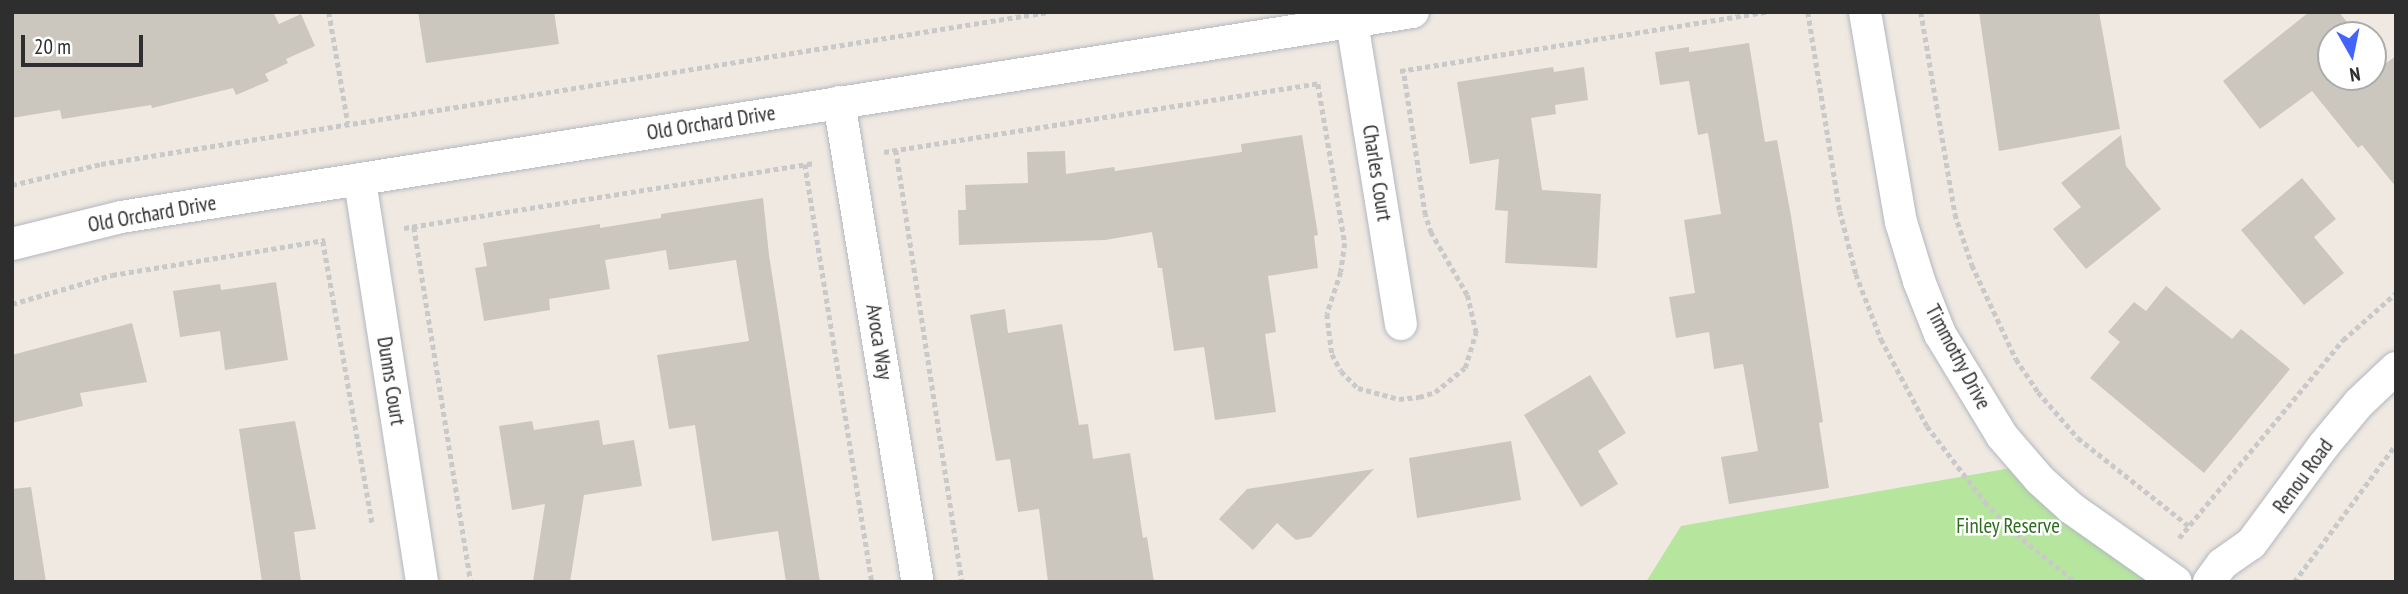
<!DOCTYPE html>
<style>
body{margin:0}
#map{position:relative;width:2408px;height:594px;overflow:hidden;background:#efe9e1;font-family:"PT Sans Narrow",sans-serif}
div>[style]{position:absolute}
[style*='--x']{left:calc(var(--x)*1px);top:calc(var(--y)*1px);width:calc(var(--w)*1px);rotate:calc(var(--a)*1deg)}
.green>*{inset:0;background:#b6e59e}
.building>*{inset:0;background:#cbc7bf}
.path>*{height:4.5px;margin-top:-2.25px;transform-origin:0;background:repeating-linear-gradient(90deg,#c9c9c9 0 5px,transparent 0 8.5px)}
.roads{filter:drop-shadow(0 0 2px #b4b7c1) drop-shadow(0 0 2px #b4b7c1)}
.street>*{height:32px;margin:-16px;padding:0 16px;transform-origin:16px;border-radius:16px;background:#fff}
span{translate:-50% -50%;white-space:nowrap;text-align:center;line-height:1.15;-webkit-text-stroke:5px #fff;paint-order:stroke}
.street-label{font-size:21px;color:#2e2e2e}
.park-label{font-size:21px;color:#2c6e1b}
.frame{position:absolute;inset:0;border:14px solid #2e2e2e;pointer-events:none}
.north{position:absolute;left:2317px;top:21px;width:70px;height:70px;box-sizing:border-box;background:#fff;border:2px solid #ababab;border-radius:50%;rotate:171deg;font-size:19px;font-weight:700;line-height:28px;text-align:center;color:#2e2e2e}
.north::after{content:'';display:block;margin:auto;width:24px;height:32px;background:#4264fb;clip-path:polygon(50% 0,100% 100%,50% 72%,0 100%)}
.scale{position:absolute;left:21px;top:35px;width:122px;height:32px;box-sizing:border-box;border:4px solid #2e2e2e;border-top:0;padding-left:9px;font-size:21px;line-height:24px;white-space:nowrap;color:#2e2e2e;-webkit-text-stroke:5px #fff;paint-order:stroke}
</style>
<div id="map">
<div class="green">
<i style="clip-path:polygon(2028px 465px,2176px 582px,1646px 582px,1681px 526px)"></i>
</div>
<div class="building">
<i style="clip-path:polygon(12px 12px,273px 12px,279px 24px,301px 14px,315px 46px,286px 59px,288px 63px,265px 74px,269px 81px,236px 95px,233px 88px,152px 108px,151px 105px,62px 119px,60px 110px,12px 118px)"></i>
<i style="clip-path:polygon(418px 12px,554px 12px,559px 44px,426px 63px)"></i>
<i style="clip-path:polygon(1979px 12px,2099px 12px,2120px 129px,1999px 151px)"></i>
<i style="clip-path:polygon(2309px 12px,2339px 12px,2357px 35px,2331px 35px,2331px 77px,2373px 77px,2373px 55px,2382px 66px,2396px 56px,2396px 187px,2362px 145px,2358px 148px,2312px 91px,2260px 129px,2223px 81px)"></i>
<i style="clip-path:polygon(1749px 43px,1765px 142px,1777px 140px,1791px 216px,1823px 422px,1819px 423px,1829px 488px,1729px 504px,1721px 457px,1758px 451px,1743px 364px,1714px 369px,1709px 332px,1676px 338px,1669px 297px,1695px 293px,1684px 220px,1721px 214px,1708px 133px,1698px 135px,1689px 81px,1660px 85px,1655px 52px,1689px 47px,1689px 52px)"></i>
<i style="clip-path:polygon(1553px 67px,1554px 72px,1584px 67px,1588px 100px,1555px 105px,1556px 114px,1531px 118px,1542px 190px,1601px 194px,1597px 268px,1505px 263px,1508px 211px,1495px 210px,1499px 159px,1470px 164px,1457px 82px)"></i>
<i style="clip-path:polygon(1302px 135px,1318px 235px,1314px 236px,1318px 268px,1268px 276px,1276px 332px,1265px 334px,1276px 412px,1215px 420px,1204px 347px,1174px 351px,1162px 268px,1158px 268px,1152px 232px,1105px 240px,959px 245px,958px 210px,966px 210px,965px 185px,1028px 183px,1027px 152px,1065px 151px,1066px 174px,1114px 167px,1115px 171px,1242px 152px,1241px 144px)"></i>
<i style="clip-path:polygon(2121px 135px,2126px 166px,2161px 209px,2086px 269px,2053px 229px,2081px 207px,2061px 183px)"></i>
<i style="clip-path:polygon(2302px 178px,2336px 219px,2314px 237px,2344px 273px,2304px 305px,2241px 230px)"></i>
<i style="clip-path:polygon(763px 198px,769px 255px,820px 582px,786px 582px,778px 531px,712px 541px,695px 425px,669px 429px,657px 355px,749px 341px,736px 260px,669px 270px,666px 250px,605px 260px,610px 289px,549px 299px,550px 310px,484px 321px,475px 268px,487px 266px,483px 243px,600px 224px,600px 228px,661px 218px,661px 214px)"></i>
<i style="clip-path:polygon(276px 282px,288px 360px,225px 370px,220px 331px,180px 337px,173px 291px,220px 284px,221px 290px)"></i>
<i style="clip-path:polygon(2166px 286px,2232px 339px,2241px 329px,2290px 369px,2204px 473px,2090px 378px,2120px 342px,2108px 332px,2134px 302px,2146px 311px)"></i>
<i style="clip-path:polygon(1005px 309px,1008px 333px,1062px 324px,1079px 425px,1088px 424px,1093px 459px,1130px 453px,1143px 538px,1147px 537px,1154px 582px,1048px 582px,1039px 509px,1018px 512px,1010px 459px,996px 461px,970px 315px)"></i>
<i style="clip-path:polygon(132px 323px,147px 382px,80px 393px,83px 406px,12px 423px,12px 355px)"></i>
<i style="clip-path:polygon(1590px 375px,1626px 433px,1598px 451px,1618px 484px,1581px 507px,1524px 415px)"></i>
<i style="clip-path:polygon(599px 420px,603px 445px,634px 440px,642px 486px,584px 495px,570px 582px,533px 582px,545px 504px,512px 510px,499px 426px,532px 421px,534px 430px)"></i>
<i style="clip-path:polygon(295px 421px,316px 529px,294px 532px,301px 582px,262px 582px,239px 429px)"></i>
<i style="clip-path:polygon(1511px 441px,1521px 500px,1417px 518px,1409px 458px)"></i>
<i style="clip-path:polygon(1374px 469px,1311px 537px,1296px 540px,1277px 523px,1253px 550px,1219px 519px,1247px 489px)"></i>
<i style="clip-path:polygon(31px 487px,46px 582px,12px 582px,12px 489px)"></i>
</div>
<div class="path">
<i style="--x:329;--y:12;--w:113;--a:80.3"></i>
<i style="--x:1808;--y:12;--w:202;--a:80.9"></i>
<i style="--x:1840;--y:211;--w:65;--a:75.7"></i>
<i style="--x:1856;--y:274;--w:70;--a:69"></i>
<i style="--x:1881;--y:339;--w:98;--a:62.1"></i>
<i style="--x:1927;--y:426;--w:96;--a:52.7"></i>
<i style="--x:1985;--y:502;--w:45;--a:45.9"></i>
<i style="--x:2016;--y:534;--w:77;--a:38.7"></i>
<i style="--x:1921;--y:12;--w:205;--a:80.4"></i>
<i style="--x:1955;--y:214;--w:54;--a:71.6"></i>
<i style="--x:1972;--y:265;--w:104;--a:64.9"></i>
<i style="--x:2016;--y:359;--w:40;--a:56"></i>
<i style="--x:2038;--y:392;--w:61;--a:49"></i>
<i style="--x:2078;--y:438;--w:142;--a:38.4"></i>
<i style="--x:1400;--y:71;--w:371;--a:-9.2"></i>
<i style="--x:1318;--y:84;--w:161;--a:80.4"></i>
<i style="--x:1345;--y:243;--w:29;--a:98"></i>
<i style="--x:1341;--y:272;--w:44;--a:108.4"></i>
<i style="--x:1327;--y:314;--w:40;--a:82.9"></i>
<i style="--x:1332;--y:354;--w:19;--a:62"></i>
<i style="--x:1341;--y:371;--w:24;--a:45"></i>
<i style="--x:1358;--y:388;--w:42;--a:15"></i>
<i style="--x:1399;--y:399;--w:20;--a:-6"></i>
<i style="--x:1419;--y:397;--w:17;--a:-17"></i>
<i style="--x:1435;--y:392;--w:38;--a:-39"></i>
<i style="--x:1465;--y:368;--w:37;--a:-73"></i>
<i style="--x:1476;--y:333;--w:39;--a:-103"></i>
<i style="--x:1467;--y:295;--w:72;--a:-120.1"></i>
<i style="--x:1431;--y:233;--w:19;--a:-108"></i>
<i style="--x:1425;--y:215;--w:147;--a:-98.6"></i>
<i style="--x:896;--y:150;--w:437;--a:81.3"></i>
<i style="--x:884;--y:152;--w:442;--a:-9"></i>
<i style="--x:805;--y:164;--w:423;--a:80.9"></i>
<i style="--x:12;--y:185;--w:91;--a:-13.3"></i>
<i style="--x:101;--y:164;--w:959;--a:-9.12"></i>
<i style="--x:414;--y:227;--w:360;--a:80.9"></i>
<i style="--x:404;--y:228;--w:414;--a:-9"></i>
<i style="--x:323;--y:241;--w:286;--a:80.1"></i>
<i style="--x:12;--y:304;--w:104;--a:-16.2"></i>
<i style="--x:112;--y:275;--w:216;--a:-9.3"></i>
<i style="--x:2179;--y:538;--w:257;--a:-50.4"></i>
<i style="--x:2343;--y:340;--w:71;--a:-41.6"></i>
<i style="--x:2294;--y:582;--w:172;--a:-53.5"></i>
</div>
<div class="roads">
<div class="street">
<i style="--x:1865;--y:12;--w:213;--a:80.3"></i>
<i style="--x:1901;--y:222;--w:62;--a:73"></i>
<i style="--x:1919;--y:281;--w:57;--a:68.4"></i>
<i style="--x:1940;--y:334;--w:119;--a:58.7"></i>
<i style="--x:2002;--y:436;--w:58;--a:49.2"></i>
<i style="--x:2040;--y:480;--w:42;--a:42.1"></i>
<i style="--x:2071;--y:508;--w:128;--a:35.2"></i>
<i style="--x:1352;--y:22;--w:306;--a:80.8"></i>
<i style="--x:839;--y:102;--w:486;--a:80.7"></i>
<i style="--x:360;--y:181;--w:406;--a:81.2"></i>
<i style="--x:12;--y:244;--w:112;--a:-13.9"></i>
<i style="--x:121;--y:217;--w:1308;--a:-9.02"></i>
<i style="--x:2209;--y:582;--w:22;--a:-54"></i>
<i style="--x:2222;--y:564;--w:35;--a:-35"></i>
<i style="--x:2251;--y:544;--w:123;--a:-53.6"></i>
<i style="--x:2324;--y:445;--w:55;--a:-50.2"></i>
<i style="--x:2359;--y:403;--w:51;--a:-43.4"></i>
</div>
</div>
<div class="street-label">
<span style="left:711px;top:123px;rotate:-9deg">Old Orchard Drive</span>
<span style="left:1377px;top:173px;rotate:81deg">Charles Court</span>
<span style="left:152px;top:214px;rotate:-10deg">Old Orchard Drive</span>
<span style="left:879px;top:342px;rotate:81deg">Avoca Way</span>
<span style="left:1958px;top:357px;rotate:62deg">Timmothy Drive</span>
<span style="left:391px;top:381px;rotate:81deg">Dunns Court</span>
<span style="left:2303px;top:476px;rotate:-54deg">Renou Road</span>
</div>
<div class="park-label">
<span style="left:2008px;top:526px">Finley Reserve</span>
</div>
<div class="frame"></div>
<div class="north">N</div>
<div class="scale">20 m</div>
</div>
